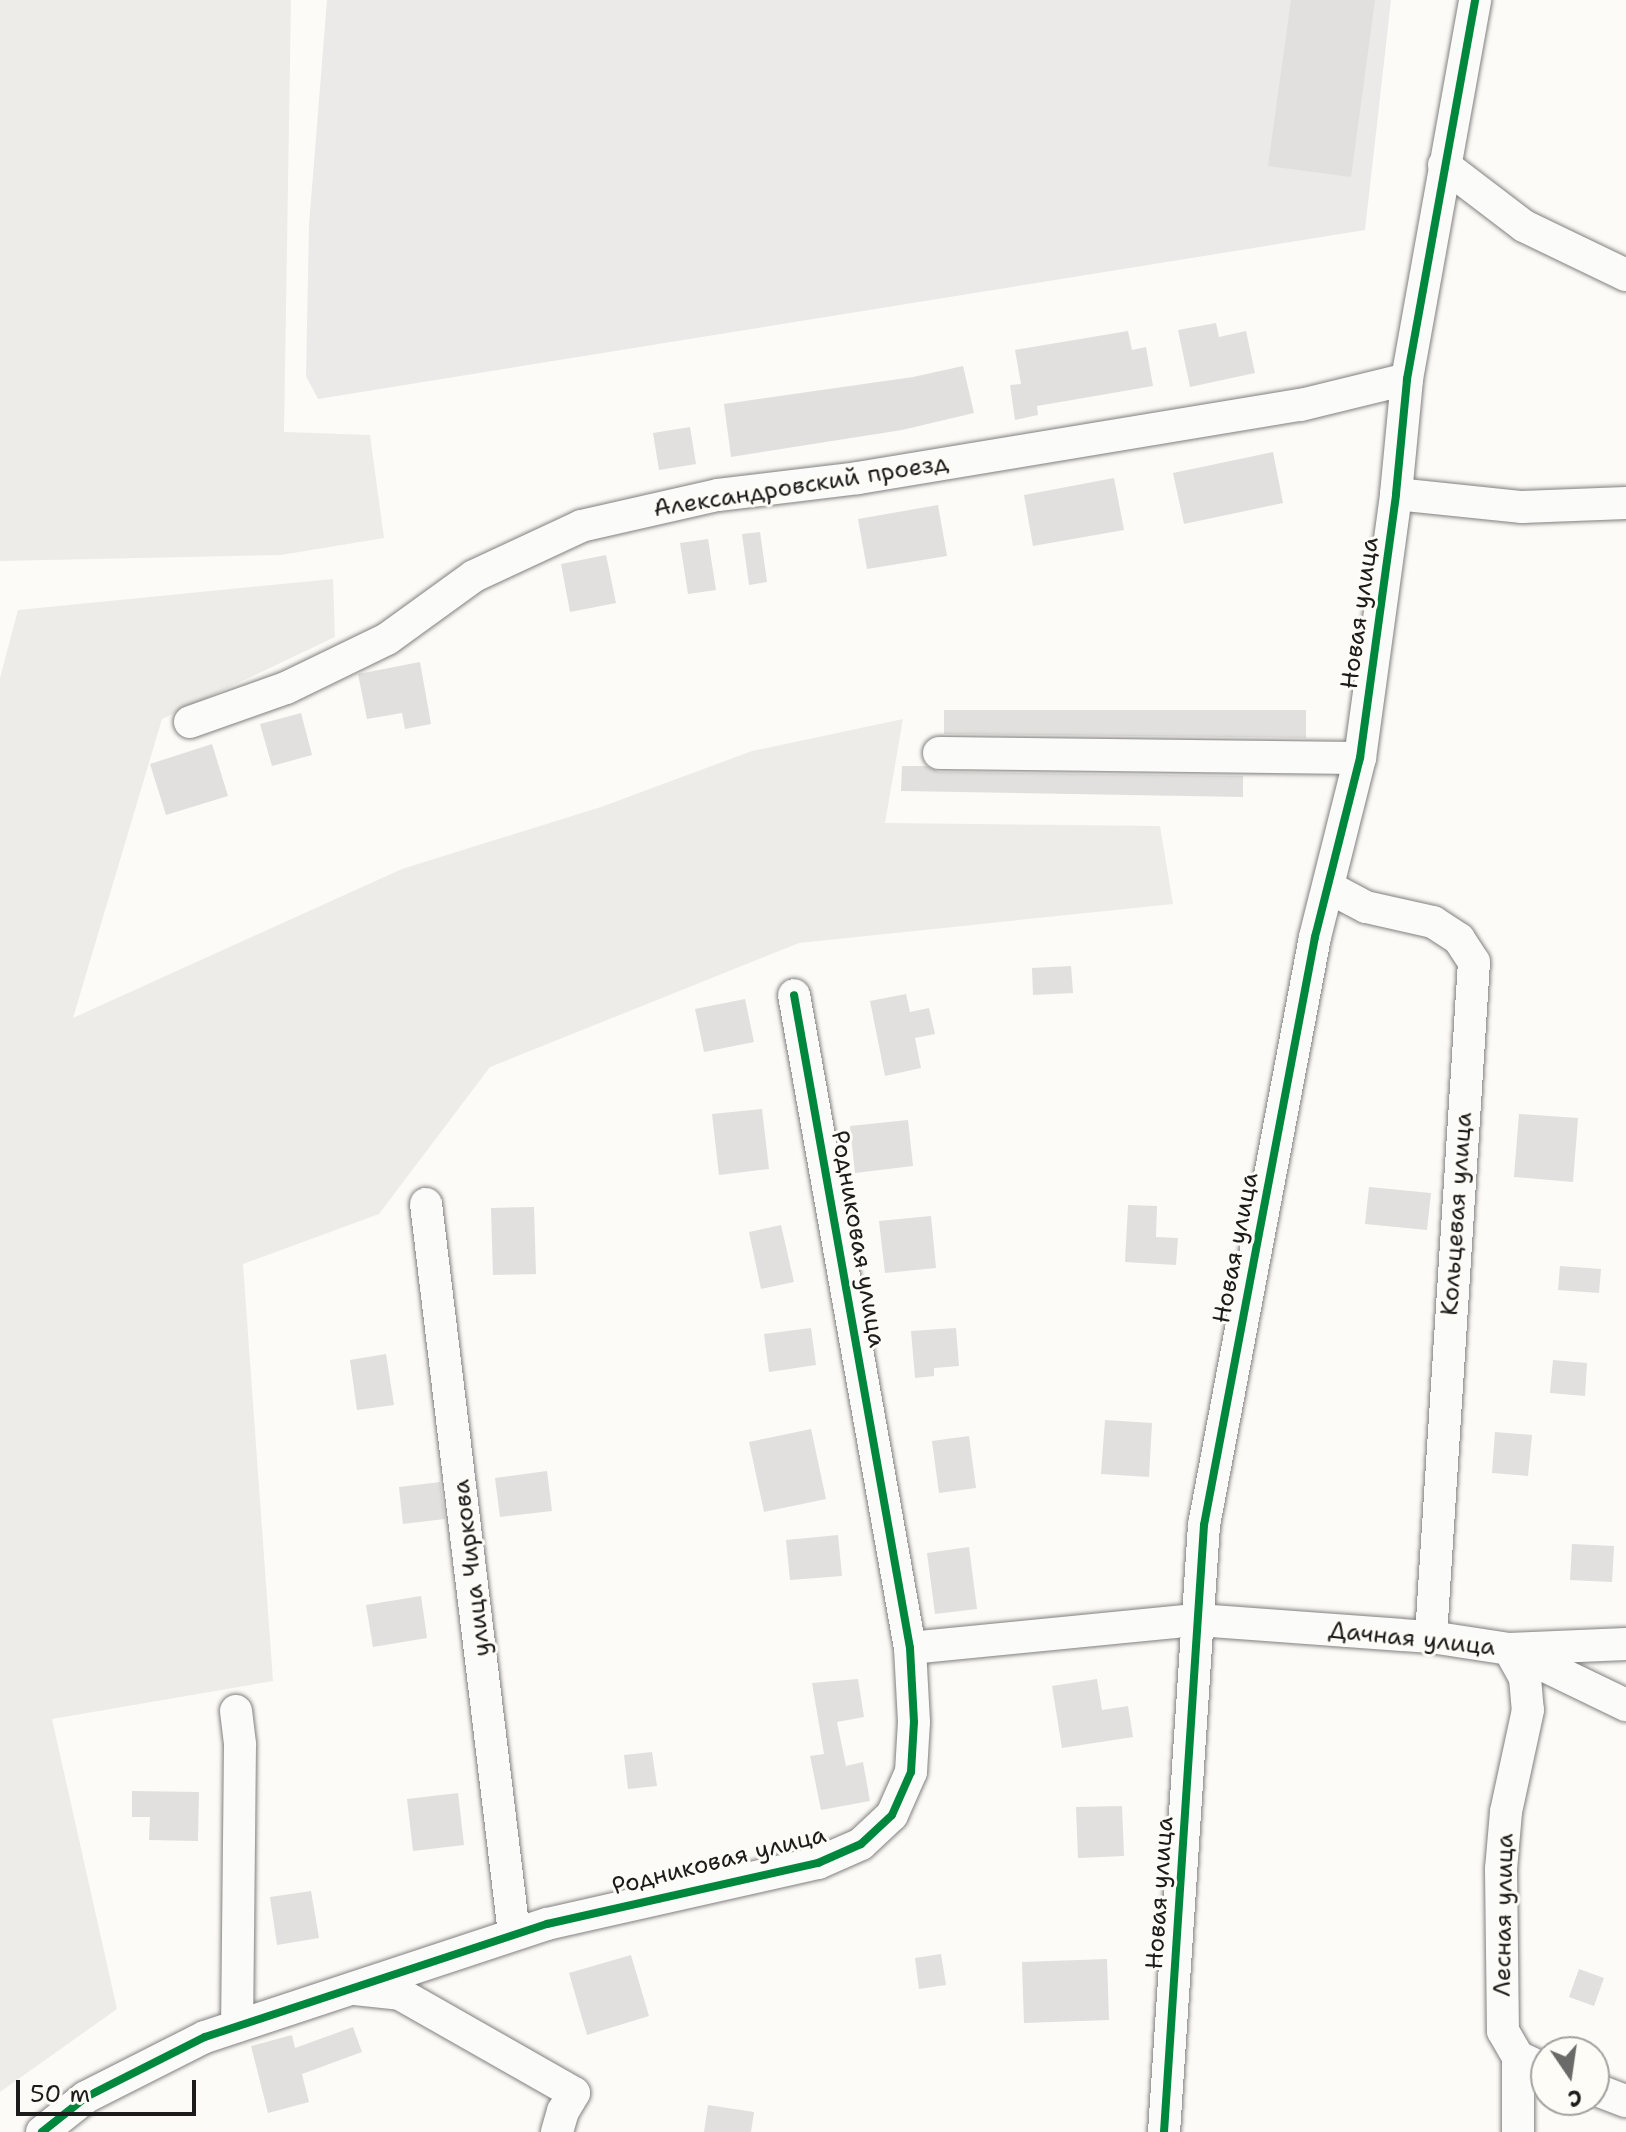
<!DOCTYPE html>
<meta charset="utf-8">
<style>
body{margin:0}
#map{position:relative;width:1626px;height:2132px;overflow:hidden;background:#fcfbf8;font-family:"Shantell Sans",sans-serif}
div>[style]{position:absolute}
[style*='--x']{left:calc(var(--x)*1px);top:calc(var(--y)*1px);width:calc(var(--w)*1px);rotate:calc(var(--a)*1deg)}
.built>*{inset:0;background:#ebeae8}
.green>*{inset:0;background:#edece8}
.building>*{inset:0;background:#e1e0de}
.roads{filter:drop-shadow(0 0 2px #81807f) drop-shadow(0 0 2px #81807f)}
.minor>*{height:32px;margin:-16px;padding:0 16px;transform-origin:16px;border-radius:16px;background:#fbfbf9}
.cycleway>*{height:8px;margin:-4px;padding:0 4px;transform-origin:4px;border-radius:4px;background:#00873e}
span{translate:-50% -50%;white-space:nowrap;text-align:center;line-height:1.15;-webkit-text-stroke:6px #fdfcf7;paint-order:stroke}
.street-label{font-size:24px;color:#1c1c1c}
.north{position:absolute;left:1530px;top:2036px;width:80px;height:80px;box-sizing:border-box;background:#fdfcf7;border:2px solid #a3a29f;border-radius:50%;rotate:167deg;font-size:22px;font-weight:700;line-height:32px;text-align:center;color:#1c1c1c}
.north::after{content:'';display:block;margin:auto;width:28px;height:36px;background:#6a6a69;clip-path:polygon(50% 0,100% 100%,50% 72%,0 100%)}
.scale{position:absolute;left:16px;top:2080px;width:180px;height:36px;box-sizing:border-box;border:4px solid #1c1c1c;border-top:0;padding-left:10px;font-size:24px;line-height:28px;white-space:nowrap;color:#1c1c1c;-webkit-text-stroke:6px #fdfcf7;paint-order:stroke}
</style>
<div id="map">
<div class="built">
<i style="clip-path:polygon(327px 0,1391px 0,1365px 230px,318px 399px,306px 376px,309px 225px)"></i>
</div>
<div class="green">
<i style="clip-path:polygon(0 0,291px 0,284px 432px,370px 435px,384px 538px,281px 555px,0 561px)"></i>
<i style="clip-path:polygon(333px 579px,335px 637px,162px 719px,73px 1018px,402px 869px,601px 807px,752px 751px,903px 719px,885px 823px,1160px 826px,1173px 904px,799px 943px,490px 1067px,379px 1214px,243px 1264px,273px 1681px,52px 1719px,117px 2009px,0 2092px,0 678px,18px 610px)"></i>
</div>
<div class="building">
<i style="clip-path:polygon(1291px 0,1375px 0,1351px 177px,1268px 166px)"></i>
<i style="clip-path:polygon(1216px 323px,1219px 337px,1246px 331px,1255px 373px,1190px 387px,1178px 330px)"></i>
<i style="clip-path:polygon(1128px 331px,1132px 350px,1146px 347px,1153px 386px,1037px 406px,1038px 415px,1015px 420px,1010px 385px,1021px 384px,1015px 350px)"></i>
<i style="clip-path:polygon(963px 366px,974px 413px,902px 430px,731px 457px,724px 404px,913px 377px)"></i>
<i style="clip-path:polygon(690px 427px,696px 464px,659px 470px,653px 433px)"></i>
<i style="clip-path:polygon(1273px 452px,1283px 503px,1184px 524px,1173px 473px)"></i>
<i style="clip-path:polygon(1114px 478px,1124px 530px,1033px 546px,1024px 495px)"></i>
<i style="clip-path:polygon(938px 505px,947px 556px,867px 569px,858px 519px)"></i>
<i style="clip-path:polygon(760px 532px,767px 582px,749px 585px,742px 534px)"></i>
<i style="clip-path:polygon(708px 539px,716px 590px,688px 594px,680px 543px)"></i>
<i style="clip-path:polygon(606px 555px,616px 603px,570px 612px,561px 564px)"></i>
<i style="clip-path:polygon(420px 662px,431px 724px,405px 729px,402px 713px,367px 719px,358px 674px)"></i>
<i style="clip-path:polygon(944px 710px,1306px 710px,1306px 738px,944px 734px)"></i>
<i style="clip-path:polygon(301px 713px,312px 755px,272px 766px,260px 724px)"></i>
<i style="clip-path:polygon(212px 744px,228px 796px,166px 815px,150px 764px)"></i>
<i style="clip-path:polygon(902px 766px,926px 766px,939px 772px,1243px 776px,1243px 797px,901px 791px)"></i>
<i style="clip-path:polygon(1071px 966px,1073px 993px,1033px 995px,1032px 968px)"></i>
<i style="clip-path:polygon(906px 994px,910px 1012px,929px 1008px,935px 1034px,915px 1038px,921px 1068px,885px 1076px,870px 1001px)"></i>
<i style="clip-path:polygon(745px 999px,754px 1042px,704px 1052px,695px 1009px)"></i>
<i style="clip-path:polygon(762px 1109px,769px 1169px,719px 1175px,712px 1114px)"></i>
<i style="clip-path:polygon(1519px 1114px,1578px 1118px,1573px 1182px,1514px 1177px)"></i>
<i style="clip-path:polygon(908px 1120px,913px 1166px,855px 1173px,850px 1126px)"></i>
<i style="clip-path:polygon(1369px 1187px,1431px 1193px,1427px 1230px,1365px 1224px)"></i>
<i style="clip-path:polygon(1128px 1205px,1157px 1206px,1156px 1237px,1178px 1238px,1176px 1265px,1125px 1262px)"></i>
<i style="clip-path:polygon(534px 1207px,536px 1274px,493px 1275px,491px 1208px)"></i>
<i style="clip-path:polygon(931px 1216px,936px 1268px,885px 1273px,879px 1221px)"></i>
<i style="clip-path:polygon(781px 1225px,794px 1282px,761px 1289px,749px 1232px)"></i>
<i style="clip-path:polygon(1560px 1266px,1601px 1269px,1599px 1293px,1558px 1290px)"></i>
<i style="clip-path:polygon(811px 1328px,816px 1365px,769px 1372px,764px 1334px)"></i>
<i style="clip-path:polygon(956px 1328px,959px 1366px,934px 1368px,934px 1376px,915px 1378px,911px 1331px)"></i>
<i style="clip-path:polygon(386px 1354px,394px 1405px,357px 1410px,350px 1360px)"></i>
<i style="clip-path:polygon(1553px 1360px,1587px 1363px,1585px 1396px,1550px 1393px)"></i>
<i style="clip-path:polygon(1105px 1420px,1152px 1423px,1149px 1477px,1101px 1474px)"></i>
<i style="clip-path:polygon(811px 1429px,826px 1499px,764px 1512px,749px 1442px)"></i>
<i style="clip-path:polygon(1495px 1432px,1532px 1435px,1528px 1476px,1492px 1473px)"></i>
<i style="clip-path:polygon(969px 1436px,976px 1488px,939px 1493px,932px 1441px)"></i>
<i style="clip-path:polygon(547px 1471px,552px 1511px,500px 1517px,495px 1478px)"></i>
<i style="clip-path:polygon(440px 1482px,445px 1519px,403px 1524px,399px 1487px)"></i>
<i style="clip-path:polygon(838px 1535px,842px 1576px,790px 1580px,786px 1540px)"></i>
<i style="clip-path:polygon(1572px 1544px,1614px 1546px,1612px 1582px,1570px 1580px)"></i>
<i style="clip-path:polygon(969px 1547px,977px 1609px,935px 1614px,927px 1553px)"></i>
<i style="clip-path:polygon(421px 1596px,427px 1638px,373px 1647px,366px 1605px)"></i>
<i style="clip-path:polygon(858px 1679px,864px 1717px,837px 1722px,846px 1766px,863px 1762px,870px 1801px,821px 1810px,810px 1756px,824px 1754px,812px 1683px)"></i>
<i style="clip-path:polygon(1097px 1679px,1102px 1710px,1128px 1706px,1133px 1737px,1062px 1748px,1052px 1686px)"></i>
<i style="clip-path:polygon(652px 1752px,657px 1786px,628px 1789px,624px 1755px)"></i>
<i style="clip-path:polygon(132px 1791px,199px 1792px,198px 1841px,149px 1840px,150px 1817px,132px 1817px)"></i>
<i style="clip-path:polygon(458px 1793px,464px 1845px,413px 1851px,407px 1799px)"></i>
<i style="clip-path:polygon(1122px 1806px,1124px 1856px,1078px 1858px,1076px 1807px)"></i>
<i style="clip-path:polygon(311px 1891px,319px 1938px,277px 1945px,270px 1897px)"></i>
<i style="clip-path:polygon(941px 1954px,946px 1985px,919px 1989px,915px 1958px)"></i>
<i style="clip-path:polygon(631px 1955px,649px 2016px,587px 2035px,569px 1973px)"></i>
<i style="clip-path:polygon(1107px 1959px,1109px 2020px,1024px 2023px,1022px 1962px)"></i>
<i style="clip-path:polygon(1579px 1969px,1604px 1978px,1594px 2006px,1569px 1997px)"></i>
<i style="clip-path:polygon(353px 2027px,362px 2052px,302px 2074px,309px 2102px,268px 2113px,251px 2046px,292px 2035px,295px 2048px)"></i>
<i style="clip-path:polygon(708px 2105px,754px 2112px,751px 2132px,704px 2132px)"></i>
</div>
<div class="roads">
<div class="minor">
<i style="--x:1444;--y:165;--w:101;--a:37.3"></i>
<i style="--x:1524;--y:226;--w:113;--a:25.7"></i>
<i style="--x:1396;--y:494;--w:127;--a:5.9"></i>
<i style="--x:1522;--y:507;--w:104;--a:-2.2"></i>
<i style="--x:190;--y:722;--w:102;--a:-19.5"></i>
<i style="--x:286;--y:688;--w:112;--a:-25.9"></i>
<i style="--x:387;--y:639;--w:107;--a:-35.9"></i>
<i style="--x:474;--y:576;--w:118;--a:-25"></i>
<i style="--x:581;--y:526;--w:140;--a:-12.8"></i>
<i style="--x:718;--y:495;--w:141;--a:-6.9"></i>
<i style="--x:858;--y:478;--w:449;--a:-9.4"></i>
<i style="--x:1301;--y:405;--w:109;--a:-13.8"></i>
<i style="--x:939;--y:753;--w:421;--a:0.7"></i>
<i style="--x:1328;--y:887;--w:43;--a:27.8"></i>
<i style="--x:1366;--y:907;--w:69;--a:12.6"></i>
<i style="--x:1433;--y:922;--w:31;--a:33"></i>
<i style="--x:1459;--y:939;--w:27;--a:57"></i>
<i style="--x:1474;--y:962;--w:676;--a:93.65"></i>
<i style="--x:426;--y:1204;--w:734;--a:83.12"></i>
<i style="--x:910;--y:1648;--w:289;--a:-5.6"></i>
<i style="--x:1198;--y:1620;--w:234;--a:4.2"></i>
<i style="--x:1431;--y:1637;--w:79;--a:8.7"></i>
<i style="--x:1509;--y:1649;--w:117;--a:-2.4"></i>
<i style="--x:1509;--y:1649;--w:33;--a:61"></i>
<i style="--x:1525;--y:1678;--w:32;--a:85"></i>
<i style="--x:1528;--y:1710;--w:104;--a:102.2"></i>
<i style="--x:1506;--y:1812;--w:57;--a:95"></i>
<i style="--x:1501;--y:1869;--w:162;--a:89.3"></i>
<i style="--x:1503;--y:2031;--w:30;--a:60"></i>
<i style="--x:1518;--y:2057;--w:31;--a:25"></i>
<i style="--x:1512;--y:1650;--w:127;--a:25.8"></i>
<i style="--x:236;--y:1711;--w:34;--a:83"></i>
<i style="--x:240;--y:1745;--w:281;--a:90.6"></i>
<i style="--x:355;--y:1989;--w:45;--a:6.3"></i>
<i style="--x:400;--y:1994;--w:200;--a:29.6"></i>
<i style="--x:574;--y:2093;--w:21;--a:121"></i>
<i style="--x:563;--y:2111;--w:22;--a:106"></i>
<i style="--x:1518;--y:2057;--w:75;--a:90"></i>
<i style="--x:1594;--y:2089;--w:34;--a:21"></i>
<i style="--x:42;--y:2132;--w:56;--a:-38.5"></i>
<i style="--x:86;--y:2097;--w:133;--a:-26.8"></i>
<i style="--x:205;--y:2037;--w:360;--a:-18.3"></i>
<i style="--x:547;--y:1924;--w:278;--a:-12.7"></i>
<i style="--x:818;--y:1863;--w:47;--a:-23.8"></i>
<i style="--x:861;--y:1844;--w:42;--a:-43.1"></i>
<i style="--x:892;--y:1815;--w:47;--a:-66.2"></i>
<i style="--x:911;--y:1772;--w:50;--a:-86.6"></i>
<i style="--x:914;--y:1722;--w:74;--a:-93.1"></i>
<i style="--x:910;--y:1648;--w:663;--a:-100.07"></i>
<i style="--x:1164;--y:2132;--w:608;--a:-86.23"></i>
<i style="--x:1204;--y:1525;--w:598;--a:-79.31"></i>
<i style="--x:1315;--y:937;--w:185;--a:-75.9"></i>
<i style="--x:1360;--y:758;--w:266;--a:-82.2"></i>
<i style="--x:1396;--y:494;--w:116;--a:-84.5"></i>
<i style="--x:1407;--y:379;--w:385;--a:-79.8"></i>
</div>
</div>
<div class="cycleway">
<i style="--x:42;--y:2132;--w:56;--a:-38.5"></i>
<i style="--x:86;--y:2097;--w:133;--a:-26.8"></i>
<i style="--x:205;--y:2037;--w:360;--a:-18.3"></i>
<i style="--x:547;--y:1924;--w:278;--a:-12.7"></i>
<i style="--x:818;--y:1863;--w:47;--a:-23.8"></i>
<i style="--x:861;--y:1844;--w:42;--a:-43.1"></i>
<i style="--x:892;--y:1815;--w:47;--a:-66.2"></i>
<i style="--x:911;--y:1772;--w:50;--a:-86.6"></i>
<i style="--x:914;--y:1722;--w:74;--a:-93.1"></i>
<i style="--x:910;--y:1648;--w:663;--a:-100.07"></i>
<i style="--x:1164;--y:2132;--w:608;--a:-86.23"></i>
<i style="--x:1204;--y:1525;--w:598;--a:-79.31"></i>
<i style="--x:1315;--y:937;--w:185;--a:-75.9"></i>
<i style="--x:1360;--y:758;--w:266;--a:-82.2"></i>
<i style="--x:1396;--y:494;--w:116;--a:-84.5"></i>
<i style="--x:1407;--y:379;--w:385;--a:-79.8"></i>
</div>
<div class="street-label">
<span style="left:801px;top:486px;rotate:-9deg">Александровский проезд</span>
<span style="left:1360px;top:613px;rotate:-82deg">Новая улица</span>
<span style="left:1457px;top:1214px;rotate:-86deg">Кольцевая улица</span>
<span style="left:858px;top:1239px;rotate:80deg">Родниковая улица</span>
<span style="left:1236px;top:1248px;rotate:-79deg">Новая улица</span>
<span style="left:472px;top:1568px;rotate:-97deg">улица Чиркова</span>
<span style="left:1412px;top:1639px;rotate:6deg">Дачная улица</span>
<span style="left:719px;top:1861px;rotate:-14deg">Родниковая улица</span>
<span style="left:1160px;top:1893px;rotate:-86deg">Новая улица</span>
<span style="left:1504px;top:1915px;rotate:-89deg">Лесная улица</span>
</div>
<div class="north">С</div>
<div class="scale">50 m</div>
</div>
